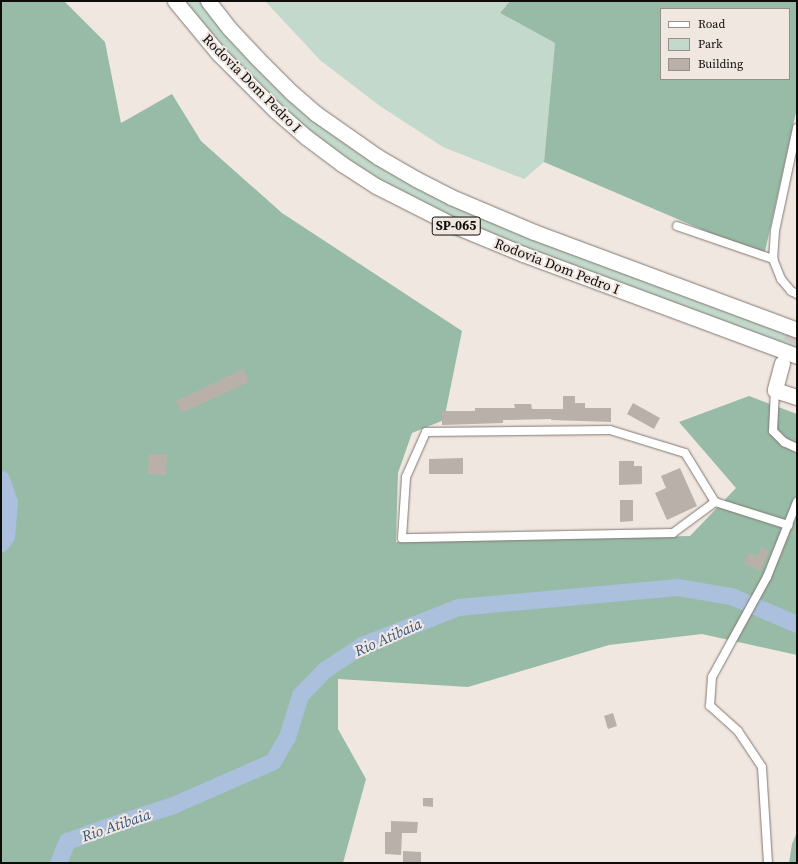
<!DOCTYPE html>
<style>
body{margin:0}
#map{position:relative;width:798px;height:864px;overflow:hidden;background:#f0e7e0;font-family:"Source Serif 4",serif}
div>[style]{position:absolute}
[style*='--x']{left:calc(var(--x)*1px);top:calc(var(--y)*1px);width:calc(var(--w)*1px);rotate:calc(var(--a)*1deg)}
.green>*{inset:0;background:#c2d9cb}
.forest>*{inset:0;background:#97bba6}
.river>*{height:17px;margin:-8.5px;padding:0 8.5px;transform-origin:8.5px;border-radius:8.5px;background:#aac0dd}
.building>*{inset:0;background:#b9b0aa}
.motorway-tunnel>*{height:15px;margin-top:-7.5px;transform-origin:0;background:repeating-linear-gradient(90deg,#cec6c0 0 15px,transparent 0 23px)}
.roads{filter:drop-shadow(0 0 1px #807872) drop-shadow(0 0 1px #807872)}
.minor>*{height:8px;margin:-4px;padding:0 4px;transform-origin:4px;border-radius:4px;background:#fff}
.motorway>*{height:15px;margin:-7.5px;padding:0 7.5px;transform-origin:7.5px;border-radius:7.5px;background:#fff}
span{translate:-50% -50%;white-space:nowrap;text-align:center;line-height:1.15;-webkit-text-stroke:4px #f0e7e0;paint-order:stroke}
.shield-label span{padding:1px 3px;background:#f0e7e0;border:1px solid;border-radius:3px;-webkit-text-stroke-width:0}
.shield-label{font-size:13px;color:#0e0c09;font-weight:700}
.street-label{font-size:14px;color:#0e0c09}
.water-label{font-size:15px;color:#365780;font-style:italic}
.frame{position:absolute;inset:0;border:2px solid #0e0c09;pointer-events:none}
.legend{position:absolute;left:660px;top:8px;width:130px;height:72px;box-sizing:border-box;background:#f0e7e0;border:1px solid #968f8a;margin:0;padding:5px 7px;list-style:none;font-size:12px;color:#0e0c09}
.legend li{display:flex;align-items:center;gap:8px;height:20px}
.legend b{width:20px;border:1px solid #968f8a}
</style>
<div id="map">
<div class="green">
<i style="clip-path:polygon(182px 1px,200px 1px,210px 15px,368px 158px,797px 337px,797px 348px,518px 247px,396px 191px,332px 150px,248px 79px)"></i>
<i style="clip-path:polygon(265px 1px,510px 1px,500px 13px,555px 43px,544px 162px,524px 179px,443px 147px,380px 106px,320px 60px)"></i>
</div>
<div class="forest">
<i style="clip-path:polygon(1px 1px,64px 1px,105px 42px,121px 123px,172px 94px,201px 141px,282px 213px,462px 331px,444px 420px,412px 433px,398px 473px,396px 542px,690px 536px,736px 488px,679px 422px,749px 396px,797px 414px,797px 655px,702px 634px,609px 645px,468px 687px,338px 679px,338px 729px,366px 779px,343px 863px,1px 863px)"></i>
<i style="clip-path:polygon(evenodd,510px 1px,797px 1px,797px 108px,764px 256px,544px 162px,555px 43px,500px 13px,510px 1px,661px 9px,789px 9px,789px 79px,661px 79px,661px 9px)"></i>
<i style="clip-path:polygon(797px 832px,797px 863px,789px 863px,792px 844px)"></i>
</div>
<div class="river">
<i style="--x:1;--y:479;--w:24;--a:71"></i>
<i style="--x:9;--y:502;--w:34;--a:95"></i>
<i style="--x:6;--y:536;--w:9;--a:126"></i>
<i style="--x:58;--y:863;--w:24;--a:-68"></i>
<i style="--x:67;--y:841;--w:44;--a:-20.1"></i>
<i style="--x:108;--y:826;--w:68;--a:-17.9"></i>
<i style="--x:173;--y:805;--w:109;--a:-23.7"></i>
<i style="--x:273;--y:761;--w:28;--a:-60"></i>
<i style="--x:287;--y:737;--w:44;--a:-72.8"></i>
<i style="--x:300;--y:695;--w:35;--a:-46"></i>
<i style="--x:324;--y:670;--w:45;--a:-33.3"></i>
<i style="--x:362;--y:645;--w:103;--a:-21.6"></i>
<i style="--x:458;--y:607;--w:220;--a:-5.2"></i>
<i style="--x:677;--y:587;--w:55;--a:9.5"></i>
<i style="--x:731;--y:596;--w:72;--a:23"></i>
</div>
<div class="building">
<i style="clip-path:polygon(243px 369px,249px 382px,182px 413px,176px 401px)"></i>
<i style="clip-path:polygon(563px 396px,575px 396px,575px 403px,585px 403px,585px 408px,611px 408px,611px 422px,551px 420px,551px 419px,503px 420px,503px 423px,442px 425px,442px 411px,475px 411px,475px 408px,515px 408px,514px 404px,531px 404px,532px 409px,563px 409px)"></i>
<i style="clip-path:polygon(633px 403px,660px 418px,654px 429px,627px 414px)"></i>
<i style="clip-path:polygon(149px 454px,167px 455px,166px 475px,148px 474px)"></i>
<i style="clip-path:polygon(463px 458px,463px 474px,429px 474px,429px 459px)"></i>
<i style="clip-path:polygon(619px 461px,634px 461px,634px 466px,642px 466px,642px 484px,619px 485px)"></i>
<i style="clip-path:polygon(680px 468px,697px 506px,667px 520px,655px 493px,666px 488px,661px 476px)"></i>
<i style="clip-path:polygon(620px 500px,633px 500px,633px 521px,620px 522px)"></i>
<i style="clip-path:polygon(761px 547px,769px 551px,761px 571px,744px 564px,749px 553px,758px 556px)"></i>
<i style="clip-path:polygon(613px 713px,617px 726px,608px 729px,604px 716px)"></i>
<i style="clip-path:polygon(423px 798px,433px 798px,433px 807px,423px 806px)"></i>
<i style="clip-path:polygon(391px 821px,418px 822px,417px 833px,402px 833px,401px 855px,385px 854px,385px 832px,391px 832px)"></i>
<i style="clip-path:polygon(403px 851px,421px 852px,421px 863px,403px 863px)"></i>
</div>
<div class="motorway-tunnel">
<i style="--x:782;--y:363;--w:38;--a:-67"></i>
</div>
<div class="roads">
<div class="minor">
<i style="--x:797;--y:128;--w:105;--a:102.1"></i>
<i style="--x:775;--y:231;--w:28;--a:94"></i>
<i style="--x:773;--y:259;--w:22;--a:68"></i>
<i style="--x:781;--y:279;--w:16;--a:50"></i>
<i style="--x:791;--y:291;--w:7;--a:27"></i>
<i style="--x:677;--y:226;--w:102;--a:19"></i>
<i style="--x:775;--y:390;--w:41;--a:92.8"></i>
<i style="--x:773;--y:431;--w:16;--a:45"></i>
<i style="--x:784;--y:442;--w:14;--a:25"></i>
<i style="--x:715;--y:502;--w:52;--a:143.6"></i>
<i style="--x:673;--y:533;--w:271;--a:178.9"></i>
<i style="--x:402;--y:538;--w:61;--a:-86.2"></i>
<i style="--x:406;--y:477;--w:49;--a:-66"></i>
<i style="--x:426;--y:432;--w:184;--a:-0.6"></i>
<i style="--x:610;--y:430;--w:78;--a:17"></i>
<i style="--x:685;--y:453;--w:57;--a:58.5"></i>
<i style="--x:715;--y:502;--w:77;--a:17.5"></i>
<i style="--x:768;--y:863;--w:96;--a:-93.6"></i>
<i style="--x:762;--y:767;--w:43;--a:-123.7"></i>
<i style="--x:738;--y:731;--w:38;--a:-138"></i>
<i style="--x:710;--y:706;--w:29;--a:-86"></i>
<i style="--x:712;--y:677;--w:114;--a:-61.2"></i>
<i style="--x:767;--y:577;--w:81;--a:-68.2"></i>
</div>
<div class="motorway">
<i style="--x:175;--y:1;--w:69;--a:50.3"></i>
<i style="--x:219;--y:54;--w:78;--a:45"></i>
<i style="--x:274;--y:109;--w:43;--a:41.2"></i>
<i style="--x:306;--y:137;--w:45;--a:36.9"></i>
<i style="--x:342;--y:164;--w:40;--a:32.9"></i>
<i style="--x:376;--y:186;--w:86;--a:26.9"></i>
<i style="--x:453;--y:225;--w:76;--a:22.5"></i>
<i style="--x:523;--y:254;--w:292;--a:20.4"></i>
<i style="--x:208;--y:1;--w:34;--a:52"></i>
<i style="--x:229;--y:28;--w:42;--a:46.9"></i>
<i style="--x:258;--y:59;--w:47;--a:45"></i>
<i style="--x:291;--y:92;--w:32;--a:41"></i>
<i style="--x:315;--y:113;--w:77;--a:34.9"></i>
<i style="--x:378;--y:157;--w:44;--a:30.1"></i>
<i style="--x:416;--y:179;--w:39;--a:27"></i>
<i style="--x:451;--y:197;--w:90;--a:22.9"></i>
<i style="--x:534;--y:232;--w:281;--a:20.4"></i>
<i style="--x:782;--y:363;--w:28;--a:105"></i>
<i style="--x:775;--y:390;--w:23;--a:18"></i>
</div>
</div>
<div class="shield-label">
<span style="left:456px;top:226px">SP-065</span>
</div>
<div class="street-label">
<span style="left:252px;top:83px;rotate:45deg">Rodovia Dom Pedro I</span>
<span style="left:557px;top:266px;rotate:21deg">Rodovia Dom Pedro I</span>
</div>
<div class="water-label">
<span style="left:388px;top:637px;rotate:-24deg">Rio Atibaia</span>
<span style="left:116px;top:825px;rotate:-19deg">Rio Atibaia</span>
</div>
<div class="frame"></div>
<ul class="legend">
<li><b style="height:5px;background:#fff"></b>Road</li>
<li><b style="height:11px;background:#c2d9cb"></b>Park</li>
<li><b style="height:11px;background:#b9b0aa"></b>Building</li>
</ul>
</div>
